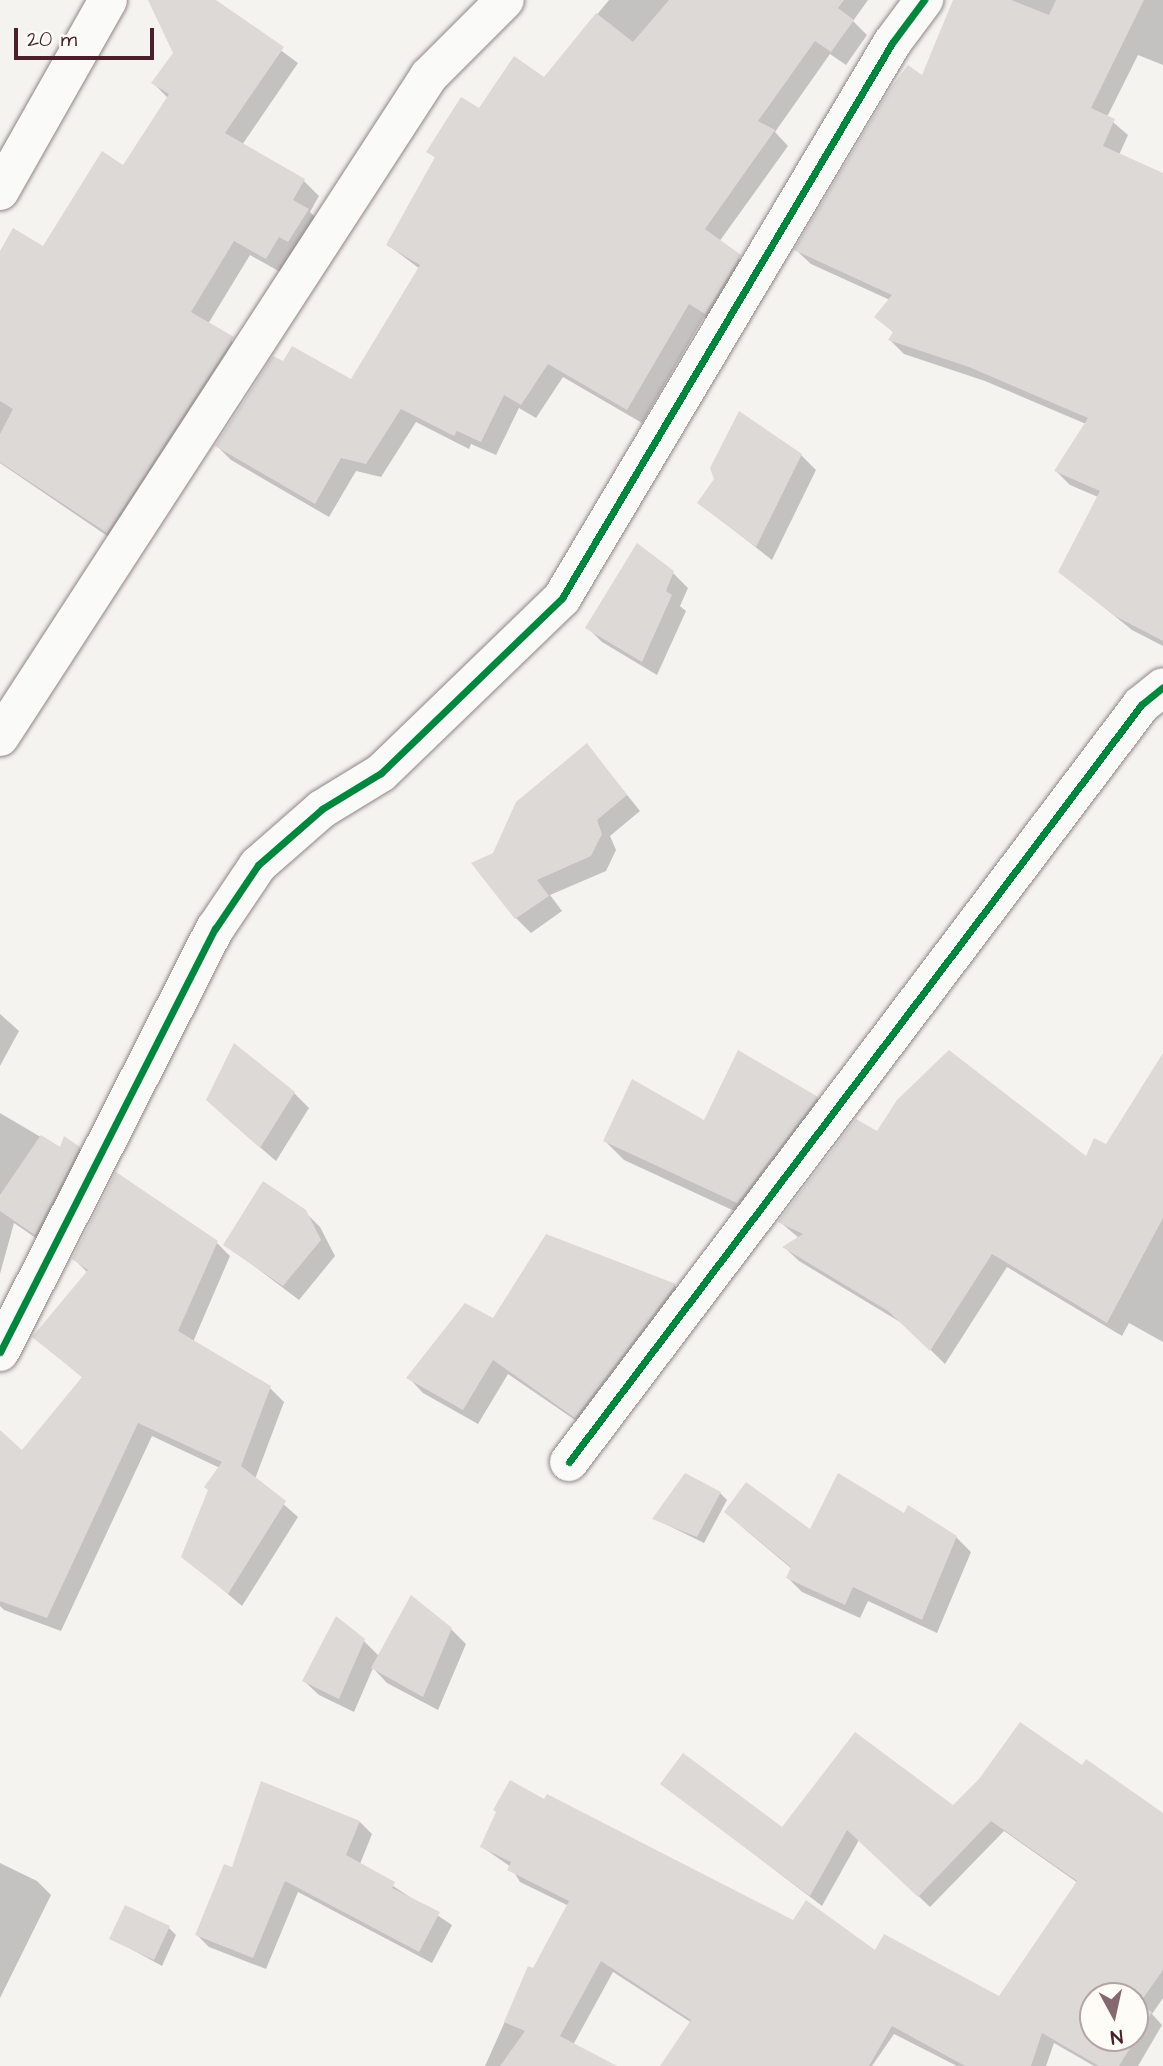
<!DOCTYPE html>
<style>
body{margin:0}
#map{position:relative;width:1163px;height:2066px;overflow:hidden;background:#f5f3f0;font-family:"Architects Daughter",sans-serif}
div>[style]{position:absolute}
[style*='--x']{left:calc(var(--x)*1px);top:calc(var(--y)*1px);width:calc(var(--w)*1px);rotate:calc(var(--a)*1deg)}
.shadow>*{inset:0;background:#0003}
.building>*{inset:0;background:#dcd9d7}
.roads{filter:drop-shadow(0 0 2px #8f8687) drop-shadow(0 0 2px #8f8687)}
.minor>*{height:38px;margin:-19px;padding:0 19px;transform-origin:19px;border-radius:19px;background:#fafaf8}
.cycleway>*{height:7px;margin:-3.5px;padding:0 3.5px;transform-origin:3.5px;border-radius:3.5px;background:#00873e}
span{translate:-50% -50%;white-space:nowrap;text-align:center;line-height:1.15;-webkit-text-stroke:6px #fdfcf7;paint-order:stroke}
.north{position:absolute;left:1079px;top:1982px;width:70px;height:70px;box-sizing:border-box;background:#fdfcf7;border:2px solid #b5a4a5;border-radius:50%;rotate:172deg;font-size:19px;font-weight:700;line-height:28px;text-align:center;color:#4a1f2b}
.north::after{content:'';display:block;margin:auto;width:24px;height:32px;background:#866970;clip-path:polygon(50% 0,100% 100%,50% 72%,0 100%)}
.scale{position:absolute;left:14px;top:28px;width:140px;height:32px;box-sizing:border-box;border:4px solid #4a1f2b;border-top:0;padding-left:9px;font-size:21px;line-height:24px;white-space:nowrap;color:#4a1f2b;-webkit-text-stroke:5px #fdfcf7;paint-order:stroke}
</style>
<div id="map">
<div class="shadow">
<i style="clip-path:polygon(168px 0,213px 0,298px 63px,242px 145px,304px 181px,319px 196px,310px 212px,323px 225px,282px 273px,250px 255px,208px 324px,248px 353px,122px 546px,0 463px,0 254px,44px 249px,124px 168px,168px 98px,153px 83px,175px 53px)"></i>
<i style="clip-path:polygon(609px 0,868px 0,853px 21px,867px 35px,846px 65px,830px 54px,775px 132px,788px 146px,719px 242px,754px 271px,720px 327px,704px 317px,642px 423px,563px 377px,536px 418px,519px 408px,496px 455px,471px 444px,469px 449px,416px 422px,381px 477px,356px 471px,329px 517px,231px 460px,217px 446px,351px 381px,420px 269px,388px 245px,436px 159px,429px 151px,479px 110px,544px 79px)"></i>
<i style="clip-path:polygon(954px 0,1163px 0,1163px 65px,1138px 55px,1107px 117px,1128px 135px,1119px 155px,1163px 175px,1163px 646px,1132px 630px,1060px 572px,1098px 497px,1070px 485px,1056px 471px,1086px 424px,985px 381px,904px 354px,890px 340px,894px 333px,876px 317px,890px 300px,811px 264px,796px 250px,923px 78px)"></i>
<i style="clip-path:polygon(801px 455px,816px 470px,772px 560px,699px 503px)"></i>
<i style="clip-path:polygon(673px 573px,688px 588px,680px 606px,686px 611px,657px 675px,602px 642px,587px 627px)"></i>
<i style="clip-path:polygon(587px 745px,640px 811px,610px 836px,616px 850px,606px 871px,550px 895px,562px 911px,531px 933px,516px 918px,494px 854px)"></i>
<i style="clip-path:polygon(0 1014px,19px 1031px,0 1066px)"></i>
<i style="clip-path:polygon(1163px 1058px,1163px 1342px,1129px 1323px,1122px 1336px,1007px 1267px,945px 1364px,905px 1325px,799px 1261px,785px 1248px,799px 1238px,780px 1222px,877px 1133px,1086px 1159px,1107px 1147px)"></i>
<i style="clip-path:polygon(294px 1093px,309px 1108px,276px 1161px,223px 1115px)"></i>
<i style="clip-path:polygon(817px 1098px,835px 1117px,756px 1221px,624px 1160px,605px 1141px)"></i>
<i style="clip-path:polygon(0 1113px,61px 1149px,79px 1148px,93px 1162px,49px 1247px,14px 1223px,0 1274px)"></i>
<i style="clip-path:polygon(305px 1212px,320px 1227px,335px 1256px,299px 1300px,225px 1244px)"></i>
<i style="clip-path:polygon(547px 1236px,675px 1286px,689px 1300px,591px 1431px,508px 1374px,478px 1424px,423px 1393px,409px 1378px,493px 1320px)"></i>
<i style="clip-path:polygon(216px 1242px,230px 1256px,193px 1342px,270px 1388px,284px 1402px,255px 1479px,298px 1517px,242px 1606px,183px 1556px,220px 1468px,152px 1436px,61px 1631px,4px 1610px,0 1606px,0 1433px,23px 1453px,83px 1378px,35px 1337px,88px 1273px,74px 1259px)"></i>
<i style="clip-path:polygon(720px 1493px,727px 1500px,704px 1543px,655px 1519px)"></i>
<i style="clip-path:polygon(904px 1516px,956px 1537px,971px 1552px,937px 1633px,868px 1601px,860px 1618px,802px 1592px,788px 1578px,792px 1569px,741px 1526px,811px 1531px)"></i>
<i style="clip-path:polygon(451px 1629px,466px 1644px,438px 1710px,387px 1683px,373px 1668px,354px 1712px,319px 1695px,304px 1681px,364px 1641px,379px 1656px)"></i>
<i style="clip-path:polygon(evenodd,1083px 1767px,1163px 1815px,1163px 1998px,1152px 2014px,1162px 2025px,1138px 2066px,1094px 2066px,1054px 2043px,1046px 2066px,957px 2066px,894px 2034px,872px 2066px,662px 2066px,692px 2023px,613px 1972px,573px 2045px,613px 2066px,485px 2066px,529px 1968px,533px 1971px,569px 1906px,520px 1882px,511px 1867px,482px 1847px,545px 1801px,794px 1922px,1000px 1999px,1078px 1883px,1004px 1831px,930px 1907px,859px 1840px,822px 1906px,662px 1784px,783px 1829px,954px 1807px,1083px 1767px,1093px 1996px,1135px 1996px,1135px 2038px,1093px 2038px,1093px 1996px)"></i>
<i style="clip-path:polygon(360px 1822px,372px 1834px,360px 1864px,452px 1925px,432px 1963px,298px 1892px,266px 1969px,209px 1947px,197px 1935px,233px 1869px)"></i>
<i style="clip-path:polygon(0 1863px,37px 1881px,51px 1895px,0 1998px)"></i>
<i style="clip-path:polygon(169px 1928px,176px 1935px,162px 1966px,111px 1938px)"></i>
</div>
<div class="building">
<i style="clip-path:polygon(148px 0,216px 0,284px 47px,225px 133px,305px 179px,293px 200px,309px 209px,288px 242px,279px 237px,266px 259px,234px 241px,191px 312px,234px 337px,107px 533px,0 462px,0 434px,13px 409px,0 401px,0 251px,13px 228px,43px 246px,102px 151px,123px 165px,169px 94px,151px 83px,173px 53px)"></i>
<i style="clip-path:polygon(669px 0,844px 0,838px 8px,854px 20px,831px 52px,815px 41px,758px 121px,775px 130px,705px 229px,741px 255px,705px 314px,689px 304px,627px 410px,548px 364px,521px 405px,504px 395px,481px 442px,457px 431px,454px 436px,401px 409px,366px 464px,341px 458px,315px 504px,215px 446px,273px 356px,283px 361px,292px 346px,351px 379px,420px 265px,386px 245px,435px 157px,426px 152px,461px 97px,479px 108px,514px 56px,544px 77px,596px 13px,633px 42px)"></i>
<i style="clip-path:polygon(953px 0,1011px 0,1049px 15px,1056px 0,1144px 0,1091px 108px,1115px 119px,1103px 146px,1163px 173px,1163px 641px,1115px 616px,1058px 572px,1100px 491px,1054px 471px,1088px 418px,969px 367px,888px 340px,893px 332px,874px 317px,892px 295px,794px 250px,890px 89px,908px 65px,922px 75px)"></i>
<i style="clip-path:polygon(739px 411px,802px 454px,756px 547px,697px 503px,714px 479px,710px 468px)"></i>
<i style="clip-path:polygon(637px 543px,674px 571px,666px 591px,672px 595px,642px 662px,585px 628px)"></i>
<i style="clip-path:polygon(587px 743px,627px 795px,597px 820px,602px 834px,591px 856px,537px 880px,549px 896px,515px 919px,471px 863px,493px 853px,516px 802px)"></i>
<i style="clip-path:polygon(234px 1043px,295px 1092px,260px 1148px,206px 1100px)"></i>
<i style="clip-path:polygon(738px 1050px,818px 1097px,737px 1203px,603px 1141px,632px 1079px,704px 1120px)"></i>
<i style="clip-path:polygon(949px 1050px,1086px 1156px,1094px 1138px,1106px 1144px,1163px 1053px,1163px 1218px,1107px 1323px,992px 1254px,930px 1351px,888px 1311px,782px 1247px,803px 1234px,778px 1222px,856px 1119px,877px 1131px,897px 1100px)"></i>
<i style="clip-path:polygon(41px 1135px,60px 1147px,64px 1136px,80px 1147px,35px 1235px,0 1211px,0 1195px)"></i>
<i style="clip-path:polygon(116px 1172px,218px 1241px,178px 1331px,271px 1386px,241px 1466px,286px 1501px,228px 1594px,181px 1557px,208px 1490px,204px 1487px,222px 1462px,138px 1423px,47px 1618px,0 1601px,0 1430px,22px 1450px,82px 1377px,32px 1337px,88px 1270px,72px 1259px)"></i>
<i style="clip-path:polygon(263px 1181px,306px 1210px,321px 1240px,283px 1286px,223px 1245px)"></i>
<i style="clip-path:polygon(546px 1234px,676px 1284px,575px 1418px,493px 1360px,463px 1410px,406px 1378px,465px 1303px,493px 1318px)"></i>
<i style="clip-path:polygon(685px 1473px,721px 1492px,697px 1537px,652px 1519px)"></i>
<i style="clip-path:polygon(838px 1473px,904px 1513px,908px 1505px,957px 1536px,922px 1620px,853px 1587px,845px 1605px,786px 1578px,791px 1567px,724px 1512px,746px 1482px,810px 1529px)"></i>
<i style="clip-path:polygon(411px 1595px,452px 1628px,423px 1697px,371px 1668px)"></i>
<i style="clip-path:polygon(336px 1616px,365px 1639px,339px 1699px,302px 1681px)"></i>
<i style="clip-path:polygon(evenodd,1020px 1722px,1082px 1765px,1086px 1759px,1163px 1813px,1163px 1970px,1139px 2004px,1152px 2012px,1119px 2066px,1099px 2066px,1042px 2033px,1031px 2066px,965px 2066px,892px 2026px,869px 2066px,660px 2066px,691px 2020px,601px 1961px,560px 2036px,617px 2066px,500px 2066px,525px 2031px,504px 2022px,528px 1966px,533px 1968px,569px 1901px,507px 1870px,511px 1862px,480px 1847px,496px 1812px,493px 1810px,510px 1780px,544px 1799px,547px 1794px,793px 1920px,806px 1900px,875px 1950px,884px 1934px,999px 1996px,1077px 1881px,991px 1821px,918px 1897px,847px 1830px,810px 1896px,660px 1784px,683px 1753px,782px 1827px,855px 1732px,953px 1805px,979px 1779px,1020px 1722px,1093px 1996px,1135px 1996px,1135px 2038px,1093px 2038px,1093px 1996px)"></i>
<i style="clip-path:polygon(261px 1781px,360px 1821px,346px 1855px,395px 1882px,392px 1888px,440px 1912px,419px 1952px,285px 1881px,253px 1958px,195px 1935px,224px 1864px,232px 1867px)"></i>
<i style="clip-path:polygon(125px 1905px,170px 1926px,154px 1960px,109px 1939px)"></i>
</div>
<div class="roads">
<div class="minor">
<i style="--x:0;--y:191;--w:219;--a:-60.5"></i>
<i style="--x:0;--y:737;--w:788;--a:-57.02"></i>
<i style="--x:429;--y:76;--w:107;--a:-45"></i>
<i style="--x:0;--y:1352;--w:475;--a:-63.1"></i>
<i style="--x:215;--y:929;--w:77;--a:-56.1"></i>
<i style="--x:258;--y:865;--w:85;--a:-41.2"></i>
<i style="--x:322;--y:809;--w:69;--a:-31.4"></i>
<i style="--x:381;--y:773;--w:252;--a:-44"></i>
<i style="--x:562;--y:598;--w:646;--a:-59.26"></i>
<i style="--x:892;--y:43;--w:54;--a:-53.3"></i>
<i style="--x:569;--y:1462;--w:949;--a:-52.92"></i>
<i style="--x:1141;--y:705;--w:28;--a:-39"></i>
</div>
</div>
<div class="cycleway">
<i style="--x:0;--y:1352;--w:475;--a:-63.1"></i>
<i style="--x:215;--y:929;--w:77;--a:-56.1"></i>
<i style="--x:258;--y:865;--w:85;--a:-41.2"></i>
<i style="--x:322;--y:809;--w:69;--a:-31.4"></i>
<i style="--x:381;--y:773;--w:252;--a:-44"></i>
<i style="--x:562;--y:598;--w:646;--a:-59.26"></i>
<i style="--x:892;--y:43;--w:54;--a:-53.3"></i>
<i style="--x:569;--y:1462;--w:949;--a:-52.92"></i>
<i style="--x:1141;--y:705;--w:28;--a:-39"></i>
</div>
<div class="north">N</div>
<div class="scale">20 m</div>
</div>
